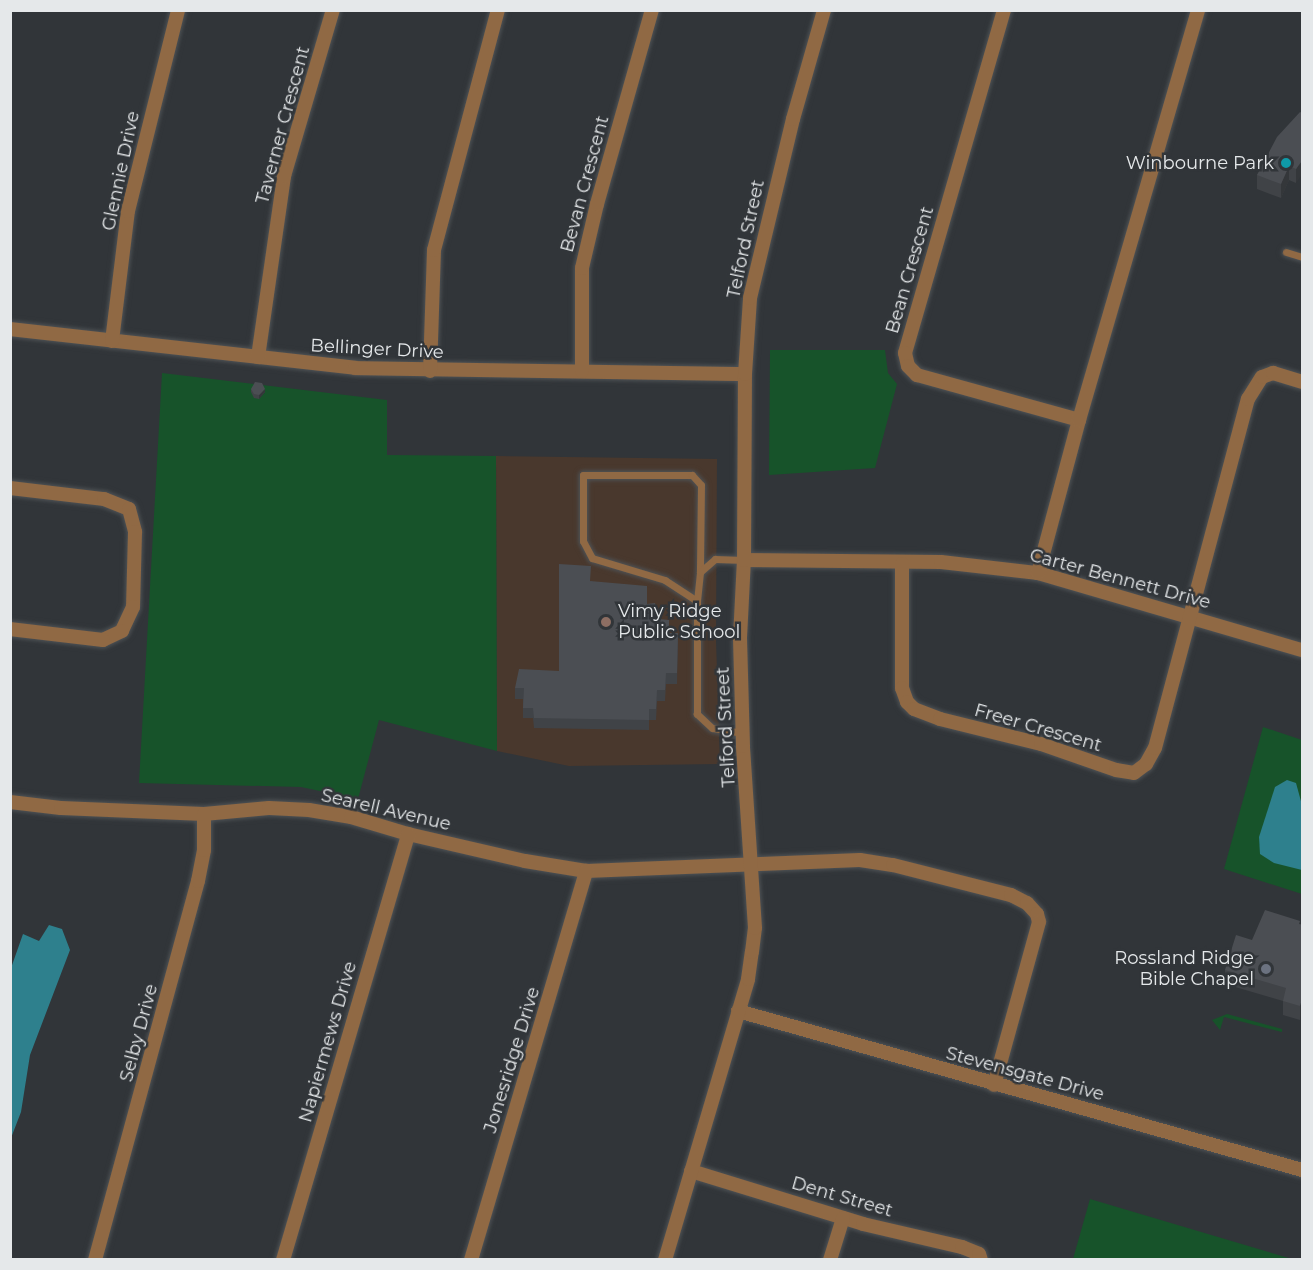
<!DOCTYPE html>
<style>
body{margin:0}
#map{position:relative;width:1313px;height:1270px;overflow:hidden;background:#313539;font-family:Montserrat,sans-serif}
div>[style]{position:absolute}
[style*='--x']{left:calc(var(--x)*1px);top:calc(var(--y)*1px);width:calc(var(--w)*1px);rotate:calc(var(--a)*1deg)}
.education>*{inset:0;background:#49382d}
.green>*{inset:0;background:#17532a}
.water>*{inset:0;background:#2e808d}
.roads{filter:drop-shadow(0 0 2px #4e5255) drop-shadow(0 0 2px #4e5255)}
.service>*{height:7px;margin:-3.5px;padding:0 3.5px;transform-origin:3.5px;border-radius:3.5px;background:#906944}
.minor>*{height:14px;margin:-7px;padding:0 7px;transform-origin:7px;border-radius:7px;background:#906944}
.wall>*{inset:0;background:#404347}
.shaded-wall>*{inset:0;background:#34373a}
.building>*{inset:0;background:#4b4e53}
.dots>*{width:16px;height:16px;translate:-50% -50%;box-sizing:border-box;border:3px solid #313539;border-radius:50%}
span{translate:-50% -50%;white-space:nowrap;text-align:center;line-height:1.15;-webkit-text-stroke:5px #313539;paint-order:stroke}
.street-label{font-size:18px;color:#e5e8ea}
.poi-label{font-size:18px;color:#e5e8ea}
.right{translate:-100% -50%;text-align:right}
.left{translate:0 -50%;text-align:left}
.frame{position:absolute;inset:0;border:12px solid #e5e8ea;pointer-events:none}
</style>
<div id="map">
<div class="education">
<i style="clip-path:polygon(496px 456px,717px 459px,716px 640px,720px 764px,569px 766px,497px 751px)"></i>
</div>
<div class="green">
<i style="clip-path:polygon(770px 350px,885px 350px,888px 373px,897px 384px,875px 468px,769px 475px)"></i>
<i style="clip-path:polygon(162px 373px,387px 400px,387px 455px,496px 456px,497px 751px,379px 720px,358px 799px,301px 787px,139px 783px)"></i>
<i style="clip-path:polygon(1263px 727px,1302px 740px,1302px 894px,1224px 869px)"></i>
<i style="clip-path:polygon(1227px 1014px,1282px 1029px,1282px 1032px,1224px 1017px,1220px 1030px,1212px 1020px)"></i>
<i style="clip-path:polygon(1090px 1199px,1292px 1259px,1073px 1259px)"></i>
</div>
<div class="water">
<i style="clip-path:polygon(1287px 780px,1296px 783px,1302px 805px,1302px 870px,1274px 863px,1260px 854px,1259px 837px,1275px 787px)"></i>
<i style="clip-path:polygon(49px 925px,62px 929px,70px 950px,30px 1055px,21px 1112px,11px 1138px,11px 968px,23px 934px,39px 941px)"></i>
</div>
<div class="roads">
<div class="service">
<i style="--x:1286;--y:252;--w:17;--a:17"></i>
<i style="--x:697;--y:601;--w:38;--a:-147"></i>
<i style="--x:665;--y:580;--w:76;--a:-163.2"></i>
<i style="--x:592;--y:558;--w:19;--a:-118"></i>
<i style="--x:583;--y:541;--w:66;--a:-90"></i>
<i style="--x:583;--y:475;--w:109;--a:0"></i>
<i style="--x:692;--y:475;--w:13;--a:48"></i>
<i style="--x:701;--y:485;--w:87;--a:90.7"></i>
<i style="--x:743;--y:733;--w:31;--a:-171"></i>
<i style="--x:712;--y:728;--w:21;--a:-137"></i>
<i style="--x:697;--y:714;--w:113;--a:-90"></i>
<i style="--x:697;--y:601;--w:29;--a:-84"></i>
<i style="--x:700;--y:572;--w:20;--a:-41"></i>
<i style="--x:715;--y:559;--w:29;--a:2"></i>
</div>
<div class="minor">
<i style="--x:1004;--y:10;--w:357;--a:106.1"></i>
<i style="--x:905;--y:353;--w:13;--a:77"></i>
<i style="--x:908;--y:366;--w:13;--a:45"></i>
<i style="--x:917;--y:375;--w:168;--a:15.5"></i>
<i style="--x:10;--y:329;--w:347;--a:6.4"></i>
<i style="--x:355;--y:368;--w:390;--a:0.9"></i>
<i style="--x:112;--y:341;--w:131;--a:-83"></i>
<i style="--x:128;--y:211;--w:207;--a:-76"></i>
<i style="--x:258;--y:357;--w:183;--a:-81.8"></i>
<i style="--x:284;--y:176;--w:173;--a:-73.6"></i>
<i style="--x:430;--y:371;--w:121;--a:-88.1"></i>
<i style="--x:434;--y:250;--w:248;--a:-75.1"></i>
<i style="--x:582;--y:371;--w:103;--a:-90"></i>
<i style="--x:582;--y:268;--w:66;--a:-76.8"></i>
<i style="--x:597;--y:204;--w:202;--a:-74.2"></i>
<i style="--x:10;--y:488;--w:95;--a:6.7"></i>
<i style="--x:104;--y:499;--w:27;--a:22"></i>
<i style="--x:129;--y:509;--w:24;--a:75"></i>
<i style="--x:135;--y:532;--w:75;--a:91.5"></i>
<i style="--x:133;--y:607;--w:26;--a:115"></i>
<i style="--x:122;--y:631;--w:21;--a:155"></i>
<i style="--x:103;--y:640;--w:94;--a:-173.3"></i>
<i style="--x:744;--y:560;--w:197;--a:0.6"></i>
<i style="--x:941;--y:562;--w:98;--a:6.5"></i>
<i style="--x:1038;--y:573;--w:275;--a:16.3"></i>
<i style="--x:902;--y:564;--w:124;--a:90"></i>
<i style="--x:902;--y:688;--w:15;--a:70"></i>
<i style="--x:907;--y:702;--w:10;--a:45"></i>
<i style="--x:914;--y:709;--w:28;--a:21"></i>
<i style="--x:940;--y:719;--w:104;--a:13.9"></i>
<i style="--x:1041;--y:744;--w:79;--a:19.1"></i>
<i style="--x:1116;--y:770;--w:18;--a:9"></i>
<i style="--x:1134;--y:773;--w:15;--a:-37"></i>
<i style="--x:1146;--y:764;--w:18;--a:-61"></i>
<i style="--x:1155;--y:748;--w:361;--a:-75.1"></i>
<i style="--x:1248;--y:399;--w:26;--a:-58"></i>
<i style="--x:1262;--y:377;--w:12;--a:-20"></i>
<i style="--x:1273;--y:373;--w:30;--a:17"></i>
<i style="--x:1038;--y:573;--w:158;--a:-75"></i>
<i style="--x:1079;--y:420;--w:427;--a:-73.8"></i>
<i style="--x:10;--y:802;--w:51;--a:6.7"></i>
<i style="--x:61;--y:808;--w:143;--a:2.4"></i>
<i style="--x:204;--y:814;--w:65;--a:-5.3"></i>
<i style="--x:269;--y:808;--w:40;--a:2.9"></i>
<i style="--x:309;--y:810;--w:43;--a:9.5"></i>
<i style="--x:351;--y:817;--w:59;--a:16.6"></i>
<i style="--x:408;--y:834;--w:120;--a:13"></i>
<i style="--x:525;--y:861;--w:62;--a:9.3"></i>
<i style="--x:586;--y:871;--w:274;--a:-2.3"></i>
<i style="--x:860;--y:860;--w:33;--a:9"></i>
<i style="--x:893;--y:865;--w:122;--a:14.3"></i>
<i style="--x:1011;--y:895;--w:18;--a:27"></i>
<i style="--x:1027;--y:903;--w:15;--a:48"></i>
<i style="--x:1037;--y:914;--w:8;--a:76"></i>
<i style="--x:1039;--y:922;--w:169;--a:105.4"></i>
<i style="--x:738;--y:1011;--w:586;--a:15.74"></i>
<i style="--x:691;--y:1171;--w:180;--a:17.1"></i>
<i style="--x:863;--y:1224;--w:102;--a:13.1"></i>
<i style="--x:962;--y:1247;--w:18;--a:22"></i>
<i style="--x:979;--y:1254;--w:6;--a:72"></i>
<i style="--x:95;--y:1260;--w:393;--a:-74.8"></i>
<i style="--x:198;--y:881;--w:32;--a:-79"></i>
<i style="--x:204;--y:850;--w:36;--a:-90"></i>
<i style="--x:283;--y:1260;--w:444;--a:-73.6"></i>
<i style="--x:471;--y:1260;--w:406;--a:-73.5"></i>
<i style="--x:665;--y:1260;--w:293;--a:-73.5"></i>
<i style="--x:748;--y:979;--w:27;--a:-82"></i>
<i style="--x:752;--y:952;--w:24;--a:-83"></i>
<i style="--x:755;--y:928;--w:182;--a:-93.8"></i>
<i style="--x:743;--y:746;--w:108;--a:-91.6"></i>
<i style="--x:740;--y:638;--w:78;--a:-87.1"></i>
<i style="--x:744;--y:560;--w:186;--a:-89.7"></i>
<i style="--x:745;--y:374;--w:76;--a:-86.2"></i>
<i style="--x:750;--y:298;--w:184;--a:-76.5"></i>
<i style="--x:793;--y:119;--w:113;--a:-74.1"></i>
<i style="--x:830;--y:1260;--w:44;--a:-72.8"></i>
</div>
</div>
<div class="wall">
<i style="clip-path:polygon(1302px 113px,1296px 183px,1289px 180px,1281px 198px,1257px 189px,1257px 175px)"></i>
<i style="clip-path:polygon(251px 389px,265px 392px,259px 399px,254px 398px,251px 392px)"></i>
<i style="clip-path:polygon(591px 581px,647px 604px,669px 633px,678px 633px,677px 684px,666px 684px,665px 701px,657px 701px,656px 720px,649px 720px,649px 730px,534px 728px,533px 718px,523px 718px,523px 699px,515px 699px,515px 688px,559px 671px)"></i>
<i style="clip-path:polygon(1300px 924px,1302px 925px,1300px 1020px,1283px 1015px,1283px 1001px,1225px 984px,1225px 970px,1252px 940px)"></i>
</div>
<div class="shaded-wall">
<i style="clip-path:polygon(1302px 161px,1302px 175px,1296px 183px,1296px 169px)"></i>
<i style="clip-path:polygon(1289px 166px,1289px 180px,1281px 198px,1281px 184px)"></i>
<i style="clip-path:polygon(265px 389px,265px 392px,259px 399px,259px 395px)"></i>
<i style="clip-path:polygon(1302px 999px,1302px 1013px,1300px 1020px,1300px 1006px)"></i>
</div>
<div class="building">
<i style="clip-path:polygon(1300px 112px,1302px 113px,1302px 161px,1296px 169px,1289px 166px,1281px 184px,1257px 175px,1277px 137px)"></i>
<i style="clip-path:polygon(255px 382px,262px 383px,265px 389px,259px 395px,254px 394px,251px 389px)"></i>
<i style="clip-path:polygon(559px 564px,591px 566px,590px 581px,647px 586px,647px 604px,655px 603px,659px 619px,669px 620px,669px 633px,678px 633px,677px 673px,666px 673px,665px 690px,657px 690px,656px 709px,649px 709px,649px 720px,534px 718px,533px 708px,523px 708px,524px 688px,515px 688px,519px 669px,559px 671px)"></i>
<i style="clip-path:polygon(1265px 910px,1300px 921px,1299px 924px,1302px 925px,1302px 999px,1300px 1006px,1283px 1001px,1286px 988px,1225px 970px,1236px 935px,1252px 940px)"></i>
</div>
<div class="dots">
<i style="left:1286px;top:163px;background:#0f9aa8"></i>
<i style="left:606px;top:622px;background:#8d6e63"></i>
<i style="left:1266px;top:969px;background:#6b7280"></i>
</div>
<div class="street-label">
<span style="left:283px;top:125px;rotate:-75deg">Taverner Crescent</span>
<span style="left:121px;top:171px;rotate:-78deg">Glennie Drive</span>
<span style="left:585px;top:184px;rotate:-75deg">Bevan Crescent</span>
<span style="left:746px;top:239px;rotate:-78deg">Telford Street</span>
<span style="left:910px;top:270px;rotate:-74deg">Bean Crescent</span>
<span style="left:377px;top:349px;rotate:3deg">Bellinger Drive</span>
<span style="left:1120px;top:579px;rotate:15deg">Carter Bennett Drive</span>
<span style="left:726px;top:727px;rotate:-93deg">Telford Street</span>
<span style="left:1038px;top:728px;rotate:16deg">Freer Crescent</span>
<span style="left:386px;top:810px;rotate:13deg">Searell Avenue</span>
<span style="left:139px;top:1033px;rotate:-75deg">Selby Drive</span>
<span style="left:328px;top:1042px;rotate:-74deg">Napiermews Drive</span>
<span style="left:512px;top:1060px;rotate:-73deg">Jonesridge Drive</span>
<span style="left:1025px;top:1074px;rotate:15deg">Stevensgate Drive</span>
<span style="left:842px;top:1197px;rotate:16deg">Dent Street</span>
</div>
<div class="poi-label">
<span class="right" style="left:1274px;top:163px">Winbourne Park</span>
<span class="left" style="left:618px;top:622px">Vimy Ridge<br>Public School</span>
<span class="right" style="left:1254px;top:969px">Rossland Ridge<br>Bible Chapel</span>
</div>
<div class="frame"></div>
</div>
